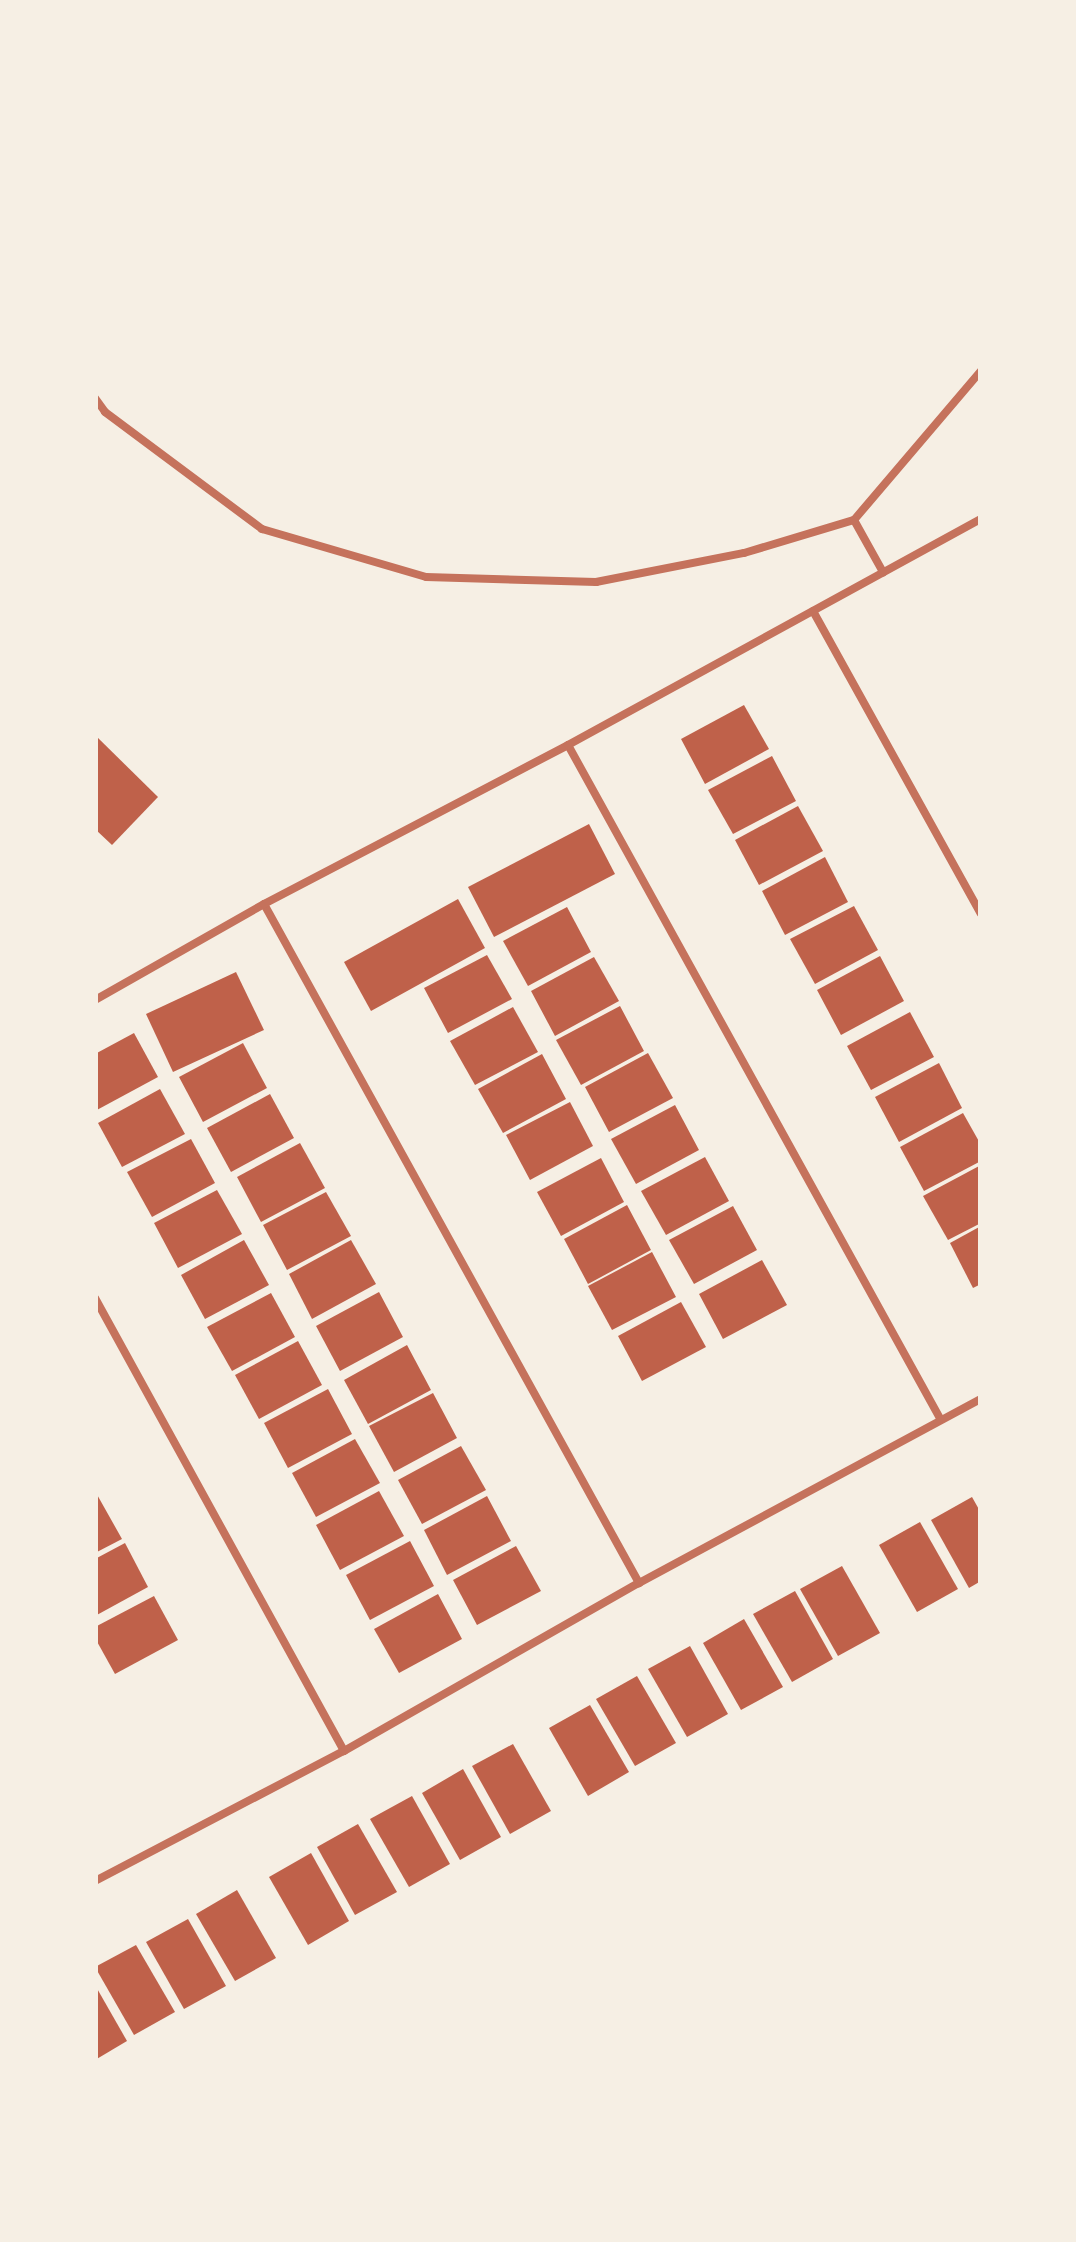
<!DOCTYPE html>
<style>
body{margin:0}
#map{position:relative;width:1076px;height:2242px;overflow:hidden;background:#f6efe4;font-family:"Source Serif 4",serif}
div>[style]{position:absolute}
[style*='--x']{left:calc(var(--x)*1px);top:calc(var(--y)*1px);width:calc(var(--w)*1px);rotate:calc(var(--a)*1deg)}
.building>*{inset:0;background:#bf614a}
.service>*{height:8px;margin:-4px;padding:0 4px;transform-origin:4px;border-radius:4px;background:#c5725c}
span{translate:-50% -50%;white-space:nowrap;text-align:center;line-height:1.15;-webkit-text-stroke:10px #f6efe4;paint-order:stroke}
.frame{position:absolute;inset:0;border:98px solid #f6efe4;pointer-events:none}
</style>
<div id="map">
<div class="building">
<i style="clip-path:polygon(744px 705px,769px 749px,705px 784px,681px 739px)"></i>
<i style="clip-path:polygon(95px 735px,158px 797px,112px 845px,95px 829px)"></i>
<i style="clip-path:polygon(772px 756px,796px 801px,733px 834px,708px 790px)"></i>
<i style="clip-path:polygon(798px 806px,823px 851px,759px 885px,735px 840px)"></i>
<i style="clip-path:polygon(589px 824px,615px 874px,494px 937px,468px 887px)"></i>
<i style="clip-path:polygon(825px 857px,848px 902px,785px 935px,762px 891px)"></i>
<i style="clip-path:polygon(458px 899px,485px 948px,371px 1011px,344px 962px)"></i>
<i style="clip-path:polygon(854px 906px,878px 950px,815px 984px,790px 939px)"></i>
<i style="clip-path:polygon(567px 907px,591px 952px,528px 986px,503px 941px)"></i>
<i style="clip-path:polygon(487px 955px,512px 999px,448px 1033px,424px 988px)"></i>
<i style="clip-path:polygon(880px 956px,904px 1001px,841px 1035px,817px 990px)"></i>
<i style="clip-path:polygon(594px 957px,619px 1001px,555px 1036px,531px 991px)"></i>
<i style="clip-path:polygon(236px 972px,264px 1030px,173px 1072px,146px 1014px)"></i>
<i style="clip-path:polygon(620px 1006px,644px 1051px,581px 1085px,556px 1040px)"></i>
<i style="clip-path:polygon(513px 1007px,538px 1052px,475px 1085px,450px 1041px)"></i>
<i style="clip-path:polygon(910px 1012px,934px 1057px,871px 1090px,847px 1046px)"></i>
<i style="clip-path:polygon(134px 1033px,158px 1077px,95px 1111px,95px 1054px)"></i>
<i style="clip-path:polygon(243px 1043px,267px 1088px,203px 1122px,179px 1077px)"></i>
<i style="clip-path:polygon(648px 1053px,673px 1098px,609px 1132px,585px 1087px)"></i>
<i style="clip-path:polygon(542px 1054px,566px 1099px,503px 1133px,478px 1089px)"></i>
<i style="clip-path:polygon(939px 1063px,962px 1108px,899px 1142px,875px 1097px)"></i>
<i style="clip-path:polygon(160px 1089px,185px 1134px,122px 1167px,98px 1123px)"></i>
<i style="clip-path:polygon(270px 1094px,294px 1138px,231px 1172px,207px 1128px)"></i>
<i style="clip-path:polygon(570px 1102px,593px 1146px,530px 1180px,506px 1135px)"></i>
<i style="clip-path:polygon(675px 1105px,699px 1150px,636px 1184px,611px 1139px)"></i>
<i style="clip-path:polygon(963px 1113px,981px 1145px,981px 1161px,924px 1191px,900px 1147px)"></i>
<i style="clip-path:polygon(191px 1139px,215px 1183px,152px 1217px,127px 1172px)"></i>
<i style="clip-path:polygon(300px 1143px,325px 1188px,261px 1222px,237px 1177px)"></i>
<i style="clip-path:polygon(705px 1157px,729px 1201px,666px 1235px,641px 1191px)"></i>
<i style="clip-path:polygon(601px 1158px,624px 1202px,561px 1236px,537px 1192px)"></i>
<i style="clip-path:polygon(981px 1165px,981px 1223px,948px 1240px,923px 1196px)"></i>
<i style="clip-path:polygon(217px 1190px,242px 1234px,178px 1268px,154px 1223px)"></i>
<i style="clip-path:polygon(326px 1192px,351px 1236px,287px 1270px,263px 1225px)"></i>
<i style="clip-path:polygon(627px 1205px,651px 1250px,588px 1284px,564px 1239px)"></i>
<i style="clip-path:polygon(733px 1206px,757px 1250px,694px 1284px,669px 1240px)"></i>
<i style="clip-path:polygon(981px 1226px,981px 1284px,973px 1288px,950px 1243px)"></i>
<i style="clip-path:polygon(244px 1240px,269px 1285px,205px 1319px,181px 1275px)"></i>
<i style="clip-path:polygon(351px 1240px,376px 1284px,312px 1319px,289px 1274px)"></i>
<i style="clip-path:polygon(652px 1252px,676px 1297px,612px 1330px,588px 1286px)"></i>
<i style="clip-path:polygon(762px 1260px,787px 1305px,723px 1339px,699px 1294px)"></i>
<i style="clip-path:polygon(379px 1292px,403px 1337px,340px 1371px,316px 1326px)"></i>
<i style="clip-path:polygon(271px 1293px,295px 1337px,232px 1371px,207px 1327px)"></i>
<i style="clip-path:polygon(681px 1302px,706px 1347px,642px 1381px,618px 1336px)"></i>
<i style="clip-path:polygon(298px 1341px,322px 1385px,259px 1419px,235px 1375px)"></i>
<i style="clip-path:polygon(407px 1345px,431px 1390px,368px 1424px,344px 1380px)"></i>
<i style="clip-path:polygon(328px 1389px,352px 1434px,288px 1468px,264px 1423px)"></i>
<i style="clip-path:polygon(433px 1393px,457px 1438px,394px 1472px,369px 1426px)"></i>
<i style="clip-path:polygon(355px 1439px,380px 1483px,316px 1517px,292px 1473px)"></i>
<i style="clip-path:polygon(461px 1446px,486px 1490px,422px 1524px,398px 1480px)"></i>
<i style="clip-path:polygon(95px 1491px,122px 1539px,95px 1553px)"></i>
<i style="clip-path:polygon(379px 1491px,404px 1536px,340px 1570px,316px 1525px)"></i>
<i style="clip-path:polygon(487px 1496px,511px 1541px,447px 1575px,424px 1530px)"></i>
<i style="clip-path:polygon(972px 1497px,981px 1513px,981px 1581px,969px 1588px,931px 1520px)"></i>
<i style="clip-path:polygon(920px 1522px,958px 1589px,917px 1612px,879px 1545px)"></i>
<i style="clip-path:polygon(410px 1541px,434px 1586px,370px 1620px,346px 1575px)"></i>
<i style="clip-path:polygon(125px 1543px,148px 1587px,95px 1616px,95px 1559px)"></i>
<i style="clip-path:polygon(516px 1546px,541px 1591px,477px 1625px,453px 1580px)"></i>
<i style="clip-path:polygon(842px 1566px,880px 1633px,838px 1656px,800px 1589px)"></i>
<i style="clip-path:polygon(795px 1591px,833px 1659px,792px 1682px,753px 1614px)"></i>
<i style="clip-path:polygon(438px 1594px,462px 1639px,399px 1673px,374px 1629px)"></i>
<i style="clip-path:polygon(154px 1596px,178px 1640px,115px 1674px,95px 1638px,95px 1627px)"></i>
<i style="clip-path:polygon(744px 1619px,783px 1687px,741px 1710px,703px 1643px)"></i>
<i style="clip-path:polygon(690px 1646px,728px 1714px,687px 1737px,648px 1669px)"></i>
<i style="clip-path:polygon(637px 1676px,676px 1743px,635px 1766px,596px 1699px)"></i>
<i style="clip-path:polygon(590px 1705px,629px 1772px,588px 1796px,549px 1728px)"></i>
<i style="clip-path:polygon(513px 1744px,551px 1811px,510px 1834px,472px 1766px)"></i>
<i style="clip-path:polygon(463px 1769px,501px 1837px,460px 1860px,422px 1793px)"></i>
<i style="clip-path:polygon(412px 1796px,450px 1864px,409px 1887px,370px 1819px)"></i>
<i style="clip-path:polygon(358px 1824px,397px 1892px,355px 1915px,317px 1847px)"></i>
<i style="clip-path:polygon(311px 1853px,349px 1921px,308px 1945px,269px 1877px)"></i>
<i style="clip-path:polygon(237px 1890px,276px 1958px,235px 1981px,196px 1914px)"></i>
<i style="clip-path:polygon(188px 1919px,226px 1986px,184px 2009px,146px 1942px)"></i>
<i style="clip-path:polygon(136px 1945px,175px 2012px,134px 2035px,95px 1967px)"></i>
<i style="clip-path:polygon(95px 1985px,127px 2041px,95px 2060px)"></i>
</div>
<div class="service">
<i style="--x:95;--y:398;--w:17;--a:54"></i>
<i style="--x:105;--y:412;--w:196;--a:36.7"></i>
<i style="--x:262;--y:529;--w:171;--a:16.3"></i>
<i style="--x:426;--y:577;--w:170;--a:1.7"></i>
<i style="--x:596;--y:582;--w:151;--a:-11.1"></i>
<i style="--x:744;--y:553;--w:115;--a:-16.7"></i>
<i style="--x:854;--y:520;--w:60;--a:60.9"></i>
<i style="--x:854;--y:520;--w:196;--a:-49.6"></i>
<i style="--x:813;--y:611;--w:346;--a:61"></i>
<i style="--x:568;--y:745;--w:771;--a:61.08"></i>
<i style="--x:264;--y:904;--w:776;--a:61.09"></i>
<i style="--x:95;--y:1000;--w:194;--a:-29.6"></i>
<i style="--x:264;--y:904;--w:343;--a:-27.6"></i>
<i style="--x:568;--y:745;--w:471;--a:-28.7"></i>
<i style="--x:95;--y:1298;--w:517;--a:61.2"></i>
<i style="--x:95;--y:1881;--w:281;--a:-27.6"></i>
<i style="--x:344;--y:1751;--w:339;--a:-29.7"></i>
<i style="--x:639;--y:1583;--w:388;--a:-28.3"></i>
</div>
<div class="frame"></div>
</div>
